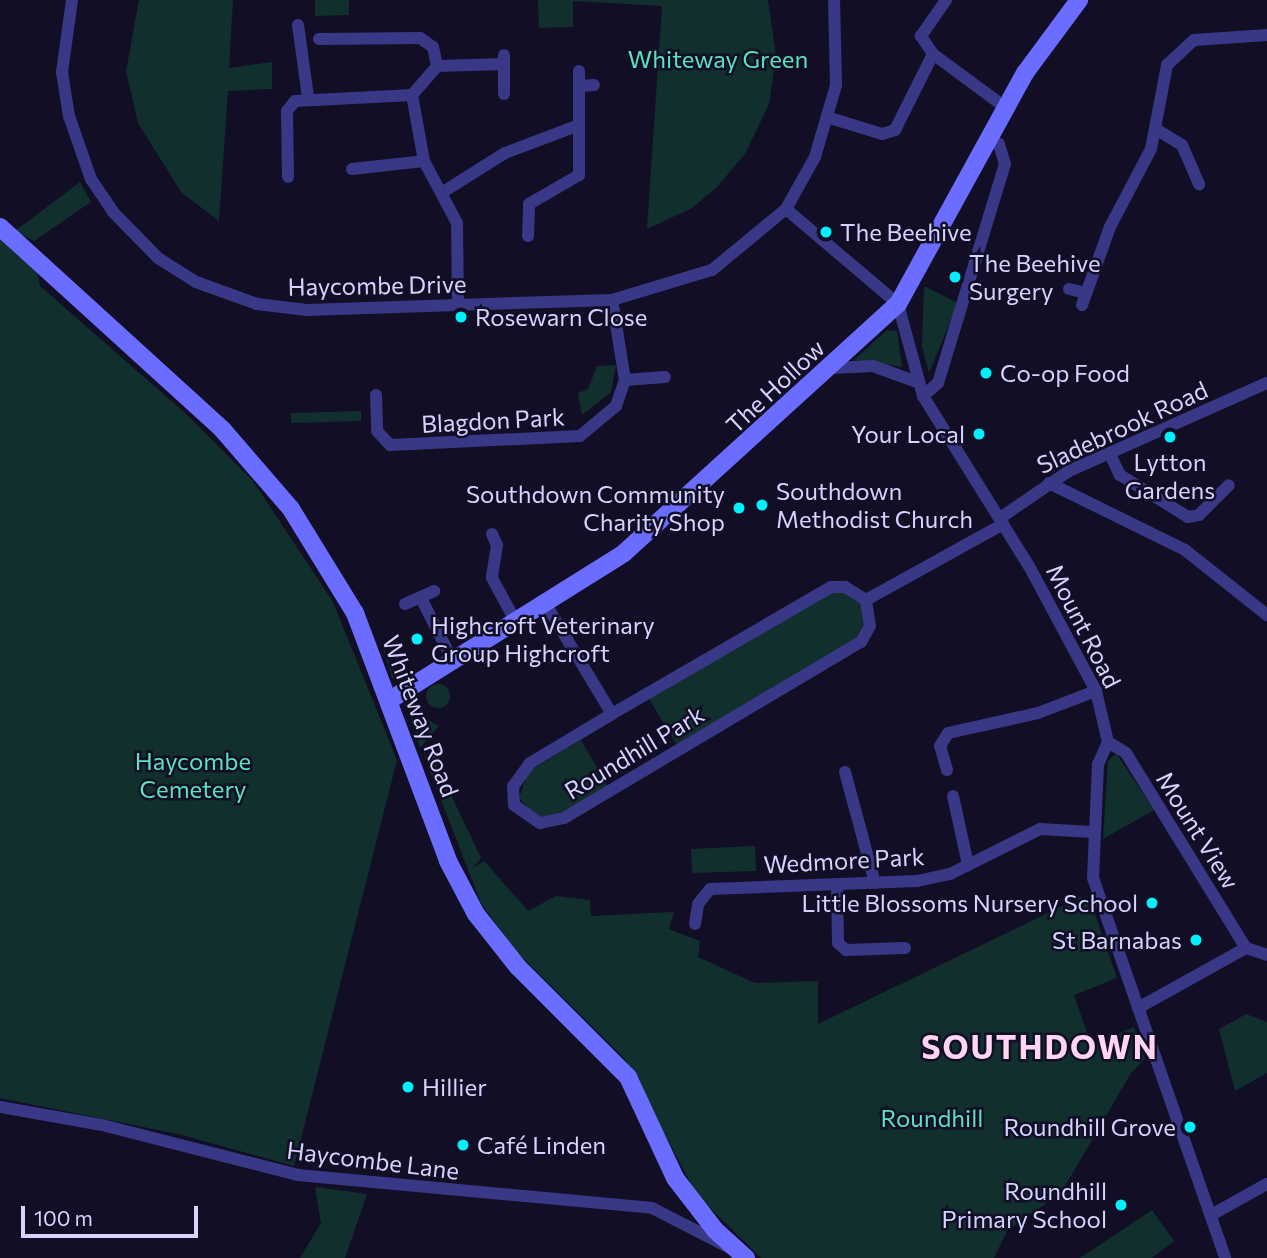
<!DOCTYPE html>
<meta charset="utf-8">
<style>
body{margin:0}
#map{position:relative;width:1267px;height:1258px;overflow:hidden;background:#110e26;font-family:Commissioner,sans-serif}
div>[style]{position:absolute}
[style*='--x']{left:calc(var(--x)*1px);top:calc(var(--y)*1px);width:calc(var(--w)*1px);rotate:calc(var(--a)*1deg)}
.green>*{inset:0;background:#11302d}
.round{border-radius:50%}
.street>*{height:12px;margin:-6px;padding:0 6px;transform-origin:6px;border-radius:6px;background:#383886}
.secondary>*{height:18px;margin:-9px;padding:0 9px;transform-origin:9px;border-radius:9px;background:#6a6dff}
.dots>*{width:19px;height:19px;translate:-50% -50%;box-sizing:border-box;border:4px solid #110e26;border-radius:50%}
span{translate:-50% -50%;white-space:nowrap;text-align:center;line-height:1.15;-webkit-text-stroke:5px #110e26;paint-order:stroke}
.park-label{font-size:24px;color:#5be3bb}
.poi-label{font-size:24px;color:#d6d3ff}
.left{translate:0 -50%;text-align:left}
.right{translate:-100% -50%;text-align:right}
.street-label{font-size:24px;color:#d6d3ff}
.district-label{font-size:32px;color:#ffd5f2;font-weight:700;letter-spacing:2px}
.scale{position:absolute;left:21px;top:1206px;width:177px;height:32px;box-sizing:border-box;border:4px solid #d6d3ff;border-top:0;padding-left:9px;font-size:21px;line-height:24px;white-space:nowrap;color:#d6d3ff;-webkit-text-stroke:5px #110e26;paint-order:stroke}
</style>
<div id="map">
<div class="green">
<i style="clip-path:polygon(139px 0,233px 0,229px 68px,272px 62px,272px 89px,228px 91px,219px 221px,181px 192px,138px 123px,126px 71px)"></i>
<i style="clip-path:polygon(315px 0,349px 0,349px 15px,315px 16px)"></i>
<i style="clip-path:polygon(538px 0,768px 0,776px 56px,769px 104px,745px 154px,717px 187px,692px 208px,647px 229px,662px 6px,573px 1px,573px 27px,539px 28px)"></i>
<i style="clip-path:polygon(80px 182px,91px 202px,34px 241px,15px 231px)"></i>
<i style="clip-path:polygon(0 239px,38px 274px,40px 286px,185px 413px,253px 481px,333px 602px,397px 760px,294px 1166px,178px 1134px,0 1098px)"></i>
<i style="clip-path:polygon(924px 286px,958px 303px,929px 373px,922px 346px)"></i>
<i style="clip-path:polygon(887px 330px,897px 331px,902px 367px,854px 360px)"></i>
<i style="clip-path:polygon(616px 365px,611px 392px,582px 415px,578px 393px,588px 389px,597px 366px)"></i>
<i style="clip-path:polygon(361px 411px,361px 421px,291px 423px,291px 413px)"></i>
<i style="clip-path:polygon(828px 592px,848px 593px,861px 603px,865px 622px,854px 641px,677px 745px,649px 699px)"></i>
<i style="clip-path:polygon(381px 642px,392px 668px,424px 675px,403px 683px,392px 678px)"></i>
<i class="round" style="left:426px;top:684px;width:24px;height:24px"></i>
<i style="clip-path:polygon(415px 701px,421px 716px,439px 726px,420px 748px,411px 720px)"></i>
<i style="clip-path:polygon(581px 740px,608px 786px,555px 816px,535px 817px,519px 798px,528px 772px)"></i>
<i style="clip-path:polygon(1116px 753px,1154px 810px,1103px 839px,1108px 761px)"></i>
<i style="clip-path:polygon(432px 755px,481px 858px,473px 868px,484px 861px,528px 911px,556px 896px,590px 900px,591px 916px,674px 912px,669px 929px,700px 941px,698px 957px,755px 983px,818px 981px,818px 1024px,1081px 897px,1093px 909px,1117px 978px,1074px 995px,1091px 1044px,1134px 1027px,1145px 1059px,1131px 1073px,1061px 1193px,1007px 1231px,994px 1258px,761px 1258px,697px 1195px,624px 1058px,515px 950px,481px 903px,424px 756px)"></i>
<i style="clip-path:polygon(755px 846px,756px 871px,692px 873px,691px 849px)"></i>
<i style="clip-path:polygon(1246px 1014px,1267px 1022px,1267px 1073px,1235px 1091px,1219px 1029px)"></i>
<i style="clip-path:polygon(315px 1187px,367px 1194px,345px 1258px,300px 1258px,321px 1223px)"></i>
<i style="clip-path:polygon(1152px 1210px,1174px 1241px,1152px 1258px,1080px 1258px)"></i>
</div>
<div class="street">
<i style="--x:72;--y:0;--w:73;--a:97.9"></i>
<i style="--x:62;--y:72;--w:45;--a:81"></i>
<i style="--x:69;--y:116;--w:67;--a:70.8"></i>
<i style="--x:91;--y:179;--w:40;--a:56"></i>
<i style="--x:113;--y:212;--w:64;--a:45.6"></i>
<i style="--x:158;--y:258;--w:45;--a:32.3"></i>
<i style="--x:196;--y:282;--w:65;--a:19.8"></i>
<i style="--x:257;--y:304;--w:50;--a:6.8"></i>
<i style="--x:307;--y:310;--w:305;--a:-1.9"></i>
<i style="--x:612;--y:300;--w:104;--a:-16.7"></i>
<i style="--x:712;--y:270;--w:96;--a:-39.5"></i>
<i style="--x:786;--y:209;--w:60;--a:-60.9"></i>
<i style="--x:815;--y:157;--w:75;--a:-73.7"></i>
<i style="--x:836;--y:85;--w:85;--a:-91.3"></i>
<i style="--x:298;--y:25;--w:73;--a:82.1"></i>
<i style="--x:319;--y:39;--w:101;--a:-0.6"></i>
<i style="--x:420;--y:38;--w:16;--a:35"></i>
<i style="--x:433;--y:47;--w:19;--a:78"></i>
<i style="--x:933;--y:54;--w:89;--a:36.4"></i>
<i style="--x:504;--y:55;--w:39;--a:90"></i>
<i style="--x:579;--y:86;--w:15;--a:-4"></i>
<i style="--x:830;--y:118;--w:54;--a:17.1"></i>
<i style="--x:882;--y:134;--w:14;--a:-17"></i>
<i style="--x:895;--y:130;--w:85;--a:-63.4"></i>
<i style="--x:933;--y:54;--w:22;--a:-124"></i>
<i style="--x:921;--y:36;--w:44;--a:-55.2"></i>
<i style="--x:1157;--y:130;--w:29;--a:31"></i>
<i style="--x:1182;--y:145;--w:43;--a:66.4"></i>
<i style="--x:352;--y:169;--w:72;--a:-6.3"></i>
<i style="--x:288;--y:177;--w:66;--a:-90.9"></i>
<i style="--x:287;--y:111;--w:13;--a:-51"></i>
<i style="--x:295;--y:101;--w:117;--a:-2.9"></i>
<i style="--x:443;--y:192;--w:73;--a:-32.2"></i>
<i style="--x:505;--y:153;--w:79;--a:-20.7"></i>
<i style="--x:579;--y:125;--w:54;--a:-90"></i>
<i style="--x:786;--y:209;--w:147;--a:40.3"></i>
<i style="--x:898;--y:304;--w:95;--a:74.8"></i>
<i style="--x:923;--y:396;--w:200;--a:58.1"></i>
<i style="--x:1029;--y:566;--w:142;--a:61.8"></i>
<i style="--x:1096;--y:691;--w:52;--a:76.8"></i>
<i style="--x:1108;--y:742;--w:24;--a:114"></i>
<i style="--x:1098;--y:764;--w:114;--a:92.5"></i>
<i style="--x:1093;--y:878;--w:402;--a:70.8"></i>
<i style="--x:528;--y:236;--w:32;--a:-88"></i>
<i style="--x:529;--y:204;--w:58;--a:-30.1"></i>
<i style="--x:579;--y:175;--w:50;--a:-90"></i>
<i style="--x:1069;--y:289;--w:17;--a:13"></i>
<i style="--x:458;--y:304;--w:81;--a:-90.7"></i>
<i style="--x:457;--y:223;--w:70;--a:-118"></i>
<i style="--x:424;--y:161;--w:67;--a:-100.3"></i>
<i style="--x:412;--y:95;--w:38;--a:-49"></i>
<i style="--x:437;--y:66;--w:67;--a:-1.7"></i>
<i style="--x:1082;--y:305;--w:83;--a:-70.3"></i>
<i style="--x:1110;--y:227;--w:88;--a:-62.3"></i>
<i style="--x:1151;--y:149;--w:86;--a:-79.2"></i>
<i style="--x:1167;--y:65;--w:37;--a:-43"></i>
<i style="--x:1194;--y:40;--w:73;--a:-3.9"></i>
<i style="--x:832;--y:368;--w:41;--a:-2.8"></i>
<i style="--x:873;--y:366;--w:47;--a:20"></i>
<i style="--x:625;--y:380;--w:40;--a:-4.3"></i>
<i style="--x:376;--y:395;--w:36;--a:88"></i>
<i style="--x:377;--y:431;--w:19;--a:47"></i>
<i style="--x:390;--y:445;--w:190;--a:-2.7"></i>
<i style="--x:580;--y:436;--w:47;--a:-39.8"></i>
<i style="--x:616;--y:406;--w:28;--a:-71"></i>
<i style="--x:625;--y:380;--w:81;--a:-99.2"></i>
<i style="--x:923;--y:396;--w:20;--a:-41"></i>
<i style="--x:938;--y:383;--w:229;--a:-73"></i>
<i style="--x:1005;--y:164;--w:21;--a:-107"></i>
<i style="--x:999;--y:144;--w:13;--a:-148"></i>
<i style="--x:1110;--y:454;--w:23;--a:65"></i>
<i style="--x:1120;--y:475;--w:80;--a:31.7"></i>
<i style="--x:1188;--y:517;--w:11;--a:-10"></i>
<i style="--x:1199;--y:515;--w:42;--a:-45"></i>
<i style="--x:1049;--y:483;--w:152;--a:26.2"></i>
<i style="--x:1185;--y:550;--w:105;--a:38.4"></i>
<i style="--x:1000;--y:518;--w:83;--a:-34.3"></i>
<i style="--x:1069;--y:471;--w:217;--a:-24"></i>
<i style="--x:492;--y:534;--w:12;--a:66"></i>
<i style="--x:497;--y:545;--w:33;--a:99"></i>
<i style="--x:492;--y:578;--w:52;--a:61.5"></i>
<i style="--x:421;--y:598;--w:73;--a:63.1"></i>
<i style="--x:866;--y:600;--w:25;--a:-148"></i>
<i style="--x:845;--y:587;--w:14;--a:180"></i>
<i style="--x:831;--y:587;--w:253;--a:149.9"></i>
<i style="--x:612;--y:714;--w:96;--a:149.1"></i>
<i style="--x:530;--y:763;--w:29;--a:126"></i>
<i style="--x:513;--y:786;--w:19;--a:87"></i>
<i style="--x:514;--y:805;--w:32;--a:35"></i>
<i style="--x:540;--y:823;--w:25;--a:-12"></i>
<i style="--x:564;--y:818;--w:345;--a:-30.7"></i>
<i style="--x:861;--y:642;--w:18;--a:-61"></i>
<i style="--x:870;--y:626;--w:26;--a:-99"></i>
<i style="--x:866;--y:600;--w:157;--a:-29"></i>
<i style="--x:405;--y:604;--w:32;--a:-24"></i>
<i style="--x:547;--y:606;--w:126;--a:59"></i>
<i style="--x:1108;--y:742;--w:21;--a:31"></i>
<i style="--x:1126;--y:753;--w:229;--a:58.4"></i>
<i style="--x:947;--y:770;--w:25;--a:-106"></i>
<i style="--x:940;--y:746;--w:15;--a:-58"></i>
<i style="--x:948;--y:733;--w:92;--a:-12.5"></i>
<i style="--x:1038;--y:713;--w:62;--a:-20.8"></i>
<i style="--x:845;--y:772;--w:115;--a:74.9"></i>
<i style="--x:953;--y:796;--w:71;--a:77.7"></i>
<i style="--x:837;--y:885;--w:58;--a:89"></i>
<i style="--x:838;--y:943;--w:11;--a:41"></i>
<i style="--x:846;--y:950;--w:59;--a:-1.9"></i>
<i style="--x:695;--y:924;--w:20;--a:-81"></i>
<i style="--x:698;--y:904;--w:19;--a:-51"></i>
<i style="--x:710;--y:889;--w:207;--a:-2.2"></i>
<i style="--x:917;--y:881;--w:34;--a:-12"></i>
<i style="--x:950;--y:874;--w:101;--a:-26.6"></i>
<i style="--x:1040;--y:829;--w:53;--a:3.2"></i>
<i style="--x:1138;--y:1008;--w:124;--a:-29.1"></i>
<i style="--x:1246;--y:948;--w:22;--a:18"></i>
<i style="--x:0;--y:1107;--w:104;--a:10"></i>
<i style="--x:102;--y:1125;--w:202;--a:14.3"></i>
<i style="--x:298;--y:1175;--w:356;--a:5.3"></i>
<i style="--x:652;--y:1208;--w:88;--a:27.1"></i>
<i style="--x:1213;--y:1214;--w:62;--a:-29.1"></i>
</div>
<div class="secondary">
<i style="--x:0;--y:227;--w:300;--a:42.3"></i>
<i style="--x:222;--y:429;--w:106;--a:49.2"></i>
<i style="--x:291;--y:509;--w:122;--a:58.4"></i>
<i style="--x:355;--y:613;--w:265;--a:69.4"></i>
<i style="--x:448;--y:861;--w:60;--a:62.2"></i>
<i style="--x:476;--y:914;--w:68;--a:51.6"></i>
<i style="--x:518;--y:967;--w:156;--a:45"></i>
<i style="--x:628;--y:1077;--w:111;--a:65"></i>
<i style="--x:675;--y:1178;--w:66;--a:52.4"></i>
<i style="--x:715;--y:1230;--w:42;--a:42.1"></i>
<i style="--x:390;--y:700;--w:276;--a:-32.1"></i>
<i style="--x:624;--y:553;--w:370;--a:-42.3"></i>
<i style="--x:898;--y:304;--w:264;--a:-61.2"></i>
<i style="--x:1025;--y:73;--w:91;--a:-53.5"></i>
</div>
<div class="dots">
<i style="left:826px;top:232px;background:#00f0fe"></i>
<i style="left:955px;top:277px;background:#00f0fe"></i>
<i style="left:461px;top:317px;background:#00f0fe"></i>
<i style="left:986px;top:373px;background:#00f0fe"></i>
<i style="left:979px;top:434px;background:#00f0fe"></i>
<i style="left:1170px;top:437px;background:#00f0fe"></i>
<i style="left:762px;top:505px;background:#00f0fe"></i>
<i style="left:739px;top:508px;background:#00f0fe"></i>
<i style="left:417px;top:639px;background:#00f0fe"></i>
<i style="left:1152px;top:903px;background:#00f0fe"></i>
<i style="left:1196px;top:940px;background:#00f0fe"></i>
<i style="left:408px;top:1087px;background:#00f0fe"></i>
<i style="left:1190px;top:1127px;background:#00f0fe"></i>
<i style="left:463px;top:1145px;background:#00f0fe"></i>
<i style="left:1121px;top:1205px;background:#00f0fe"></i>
</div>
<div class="park-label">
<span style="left:718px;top:59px">Whiteway Green</span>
<span style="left:193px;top:775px">Haycombe<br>Cemetery</span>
<span style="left:932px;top:1118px">Roundhill</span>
</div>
<div class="poi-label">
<span class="left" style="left:840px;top:232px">The Beehive</span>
<span class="left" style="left:969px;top:277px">The Beehive<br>Surgery</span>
<span class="left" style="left:475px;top:317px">Rosewarn Close</span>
<span class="left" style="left:1000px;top:373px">Co-op Food</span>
<span class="right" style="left:965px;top:434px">Your Local</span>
<span style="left:1170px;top:476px">Lytton<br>Gardens</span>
<span class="left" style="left:776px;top:505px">Southdown<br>Methodist Church</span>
<span class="right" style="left:725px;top:508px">Southdown Community<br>Charity Shop</span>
<span class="left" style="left:431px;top:639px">Highcroft Veterinary<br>Group Highcroft</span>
<span class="right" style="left:1138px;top:903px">Little Blossoms Nursery School</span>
<span class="right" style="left:1182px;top:940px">St Barnabas</span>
<span class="left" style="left:422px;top:1087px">Hillier</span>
<span class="right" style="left:1176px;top:1127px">Roundhill Grove</span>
<span class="left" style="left:477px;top:1145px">Café Linden</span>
<span class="right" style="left:1107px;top:1205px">Roundhill<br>Primary School</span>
</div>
<div class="street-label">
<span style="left:377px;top:285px;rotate:-1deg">Haycombe Drive</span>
<span style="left:775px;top:386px;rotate:-43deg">The Hollow</span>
<span style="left:493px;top:420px;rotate:-3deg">Blagdon Park</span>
<span style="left:1122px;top:427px;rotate:-25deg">Sladebrook Road</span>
<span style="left:1084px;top:626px;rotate:63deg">Mount Road</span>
<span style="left:421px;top:716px;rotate:69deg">Whiteway Road</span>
<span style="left:634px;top:752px;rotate:-31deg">Roundhill Park</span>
<span style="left:1198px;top:830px;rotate:58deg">Mount View</span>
<span style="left:844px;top:860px;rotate:-3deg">Wedmore Park</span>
<span style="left:373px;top:1160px;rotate:7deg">Haycombe Lane</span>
</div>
<div class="district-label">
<span style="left:1040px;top:1046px">SOUTHDOWN</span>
</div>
<div class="scale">100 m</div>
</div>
